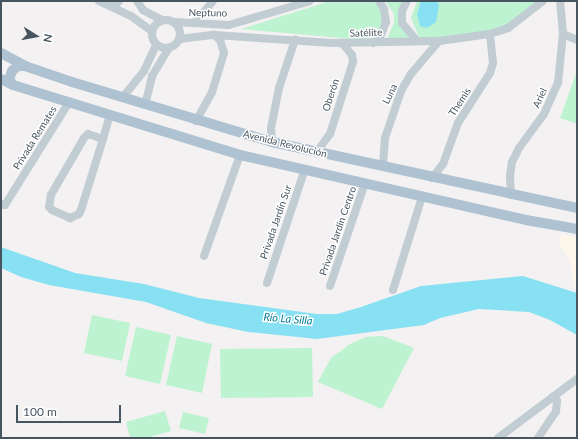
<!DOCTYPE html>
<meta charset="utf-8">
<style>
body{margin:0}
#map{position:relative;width:578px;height:439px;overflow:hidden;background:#f3f1f1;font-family:Lato,sans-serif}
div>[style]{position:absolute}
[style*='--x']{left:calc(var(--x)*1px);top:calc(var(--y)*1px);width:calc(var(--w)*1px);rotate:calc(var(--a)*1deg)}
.commercial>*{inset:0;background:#fdf7eb}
.green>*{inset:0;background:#bdf3d0}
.water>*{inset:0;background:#88e1f3}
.minor>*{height:8px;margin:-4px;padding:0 4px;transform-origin:4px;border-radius:4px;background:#c1ccd3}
.minor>.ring{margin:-4px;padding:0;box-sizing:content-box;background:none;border:8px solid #c1ccd3;border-radius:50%}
.major>*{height:10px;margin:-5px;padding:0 5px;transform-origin:5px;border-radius:5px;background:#afc2d1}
span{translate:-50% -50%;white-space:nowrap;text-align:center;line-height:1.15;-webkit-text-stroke:3px #fff;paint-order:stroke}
.street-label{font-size:10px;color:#475560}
.water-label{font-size:11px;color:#057f97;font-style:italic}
.frame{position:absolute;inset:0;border:2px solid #475560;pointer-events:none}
.north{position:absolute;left:16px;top:16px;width:40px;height:40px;-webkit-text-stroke:3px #fff;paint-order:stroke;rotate:101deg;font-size:11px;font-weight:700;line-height:16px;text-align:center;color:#475560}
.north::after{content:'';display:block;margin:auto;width:14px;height:18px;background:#475560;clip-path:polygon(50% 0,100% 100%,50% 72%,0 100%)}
.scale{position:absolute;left:16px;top:405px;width:105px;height:18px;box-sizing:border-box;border:2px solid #475560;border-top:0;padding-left:5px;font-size:12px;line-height:14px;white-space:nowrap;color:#475560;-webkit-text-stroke:3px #fff;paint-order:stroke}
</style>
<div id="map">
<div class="commercial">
<i style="clip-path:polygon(561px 234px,577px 238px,577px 287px,574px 286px,570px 260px,559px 244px)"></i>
</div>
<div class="green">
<i style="clip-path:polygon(330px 1px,383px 1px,388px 15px,374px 41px,241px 29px)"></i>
<i style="clip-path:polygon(385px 1px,408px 1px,404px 18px,416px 38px,387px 39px,394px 23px,394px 14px)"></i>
<i style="clip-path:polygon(417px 1px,537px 1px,518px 21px,495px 30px,421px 41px,411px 18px)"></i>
<i style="clip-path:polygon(577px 71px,577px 124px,560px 118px)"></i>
<i style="clip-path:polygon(92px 315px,130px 323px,122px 361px,84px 353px)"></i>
<i style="clip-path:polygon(136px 327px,171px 335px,160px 384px,125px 376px)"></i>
<i style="clip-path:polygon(177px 336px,212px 344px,202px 393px,166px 385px)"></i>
<i style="clip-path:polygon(383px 336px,414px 348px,382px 409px,318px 382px,331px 358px,350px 344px,366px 337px)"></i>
<i style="clip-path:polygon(312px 348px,313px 397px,221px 398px,220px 349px)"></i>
<i style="clip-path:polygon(165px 411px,171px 431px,146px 438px,130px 438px,126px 422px)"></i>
<i style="clip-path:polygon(183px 412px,209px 418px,205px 434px,179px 428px)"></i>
</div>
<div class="water">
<i style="clip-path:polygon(421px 1px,436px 1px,439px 5px,436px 22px,427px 28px,420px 26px,417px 14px)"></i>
<i style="clip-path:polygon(1px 247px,75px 273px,144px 284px,199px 298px,317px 314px,337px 314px,361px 307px,421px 286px,523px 276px,577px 293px,577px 335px,550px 320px,529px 312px,479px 309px,440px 318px,424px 325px,317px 339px,248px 332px,206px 323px,146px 302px,49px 285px,21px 277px,1px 268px)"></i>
</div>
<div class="minor">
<i style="--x:99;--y:1;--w:35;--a:25"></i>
<i style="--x:131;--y:16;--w:26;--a:36"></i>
<i style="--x:137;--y:1;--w:11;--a:56"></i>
<i style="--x:143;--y:10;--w:21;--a:28"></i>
<i style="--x:407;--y:1;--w:11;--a:117"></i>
<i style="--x:402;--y:11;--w:12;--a:90"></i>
<i style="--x:402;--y:23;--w:23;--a:50"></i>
<i style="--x:114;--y:7;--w:8;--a:-50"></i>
<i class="ring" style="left:152px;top:20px;width:20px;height:20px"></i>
<i style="--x:175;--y:22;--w:54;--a:3.2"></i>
<i style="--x:229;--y:25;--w:84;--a:-16.5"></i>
<i style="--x:194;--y:23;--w:29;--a:-49"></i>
<i style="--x:563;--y:34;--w:15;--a:23"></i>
<i style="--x:179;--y:39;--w:35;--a:-7"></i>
<i style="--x:214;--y:35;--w:118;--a:3.9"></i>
<i style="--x:332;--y:43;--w:107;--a:-1.1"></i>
<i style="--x:439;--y:41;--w:51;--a:-7.8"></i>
<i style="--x:490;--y:34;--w:19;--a:-18"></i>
<i style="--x:508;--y:28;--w:44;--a:-37.6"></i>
<i style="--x:373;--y:43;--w:11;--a:-45"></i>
<i style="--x:381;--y:35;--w:14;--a:-69"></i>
<i style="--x:386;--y:22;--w:13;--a:-99"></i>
<i style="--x:384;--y:9;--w:9;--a:-122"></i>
<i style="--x:123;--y:97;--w:33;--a:-51"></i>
<i style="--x:144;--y:71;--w:29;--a:-65"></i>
<i style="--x:145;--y:105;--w:30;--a:-76"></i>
<i style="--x:152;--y:76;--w:33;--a:-59"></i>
<i style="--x:196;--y:121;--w:33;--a:-61"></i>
<i style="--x:212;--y:92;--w:41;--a:-72.9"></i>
<i style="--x:224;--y:53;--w:14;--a:-107"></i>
<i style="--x:220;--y:40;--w:8;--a:-140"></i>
<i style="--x:103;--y:139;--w:16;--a:-162"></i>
<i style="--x:88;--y:134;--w:6;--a:135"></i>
<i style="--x:84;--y:138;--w:66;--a:120.1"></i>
<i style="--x:51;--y:195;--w:12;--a:99"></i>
<i style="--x:49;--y:207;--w:4;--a:45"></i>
<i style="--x:52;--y:210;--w:20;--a:24"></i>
<i style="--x:70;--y:218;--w:10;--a:-24"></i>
<i style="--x:79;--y:214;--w:4;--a:-63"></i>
<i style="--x:81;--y:210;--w:74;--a:-72.8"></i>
<i style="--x:103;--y:139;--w:25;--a:-74"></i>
<i style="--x:272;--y:142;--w:14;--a:-94"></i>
<i style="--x:271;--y:128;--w:41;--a:-78.7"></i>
<i style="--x:279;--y:88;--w:51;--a:-71.6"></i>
<i style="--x:316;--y:153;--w:24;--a:-54"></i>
<i style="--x:330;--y:134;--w:76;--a:-72.3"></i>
<i style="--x:353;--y:62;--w:7;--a:-98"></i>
<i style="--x:352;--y:55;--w:16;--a:-130"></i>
<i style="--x:383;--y:166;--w:28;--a:-86"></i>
<i style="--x:385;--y:138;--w:50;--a:-71.2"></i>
<i style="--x:401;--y:91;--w:20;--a:-60"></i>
<i style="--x:411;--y:74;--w:43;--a:-49.7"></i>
<i style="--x:432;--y:178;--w:18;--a:-52"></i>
<i style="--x:443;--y:164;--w:44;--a:-69.9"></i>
<i style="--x:458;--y:123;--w:59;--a:-57.4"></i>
<i style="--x:490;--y:73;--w:10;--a:-73"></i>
<i style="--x:493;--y:63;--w:29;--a:-96"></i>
<i style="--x:511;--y:195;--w:19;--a:-93"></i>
<i style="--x:510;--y:176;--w:14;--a:-82"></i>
<i style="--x:512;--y:162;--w:16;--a:-63"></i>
<i style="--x:519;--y:148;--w:42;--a:-53.7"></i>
<i style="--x:544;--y:114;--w:34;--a:-66"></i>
<i style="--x:558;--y:83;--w:49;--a:-84.2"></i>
<i style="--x:563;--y:34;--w:33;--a:-95"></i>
<i style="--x:1;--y:204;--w:4;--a:14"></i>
<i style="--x:5;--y:205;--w:121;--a:-58.1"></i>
<i style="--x:204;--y:256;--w:107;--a:-70.4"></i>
<i style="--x:267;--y:283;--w:120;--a:-71.6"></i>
<i style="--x:330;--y:286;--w:109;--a:-71.2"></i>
<i style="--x:393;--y:290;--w:97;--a:-72.7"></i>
<i style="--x:498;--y:438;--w:99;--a:-36.8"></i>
<i style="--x:538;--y:438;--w:32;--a:-56"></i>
<i style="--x:556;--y:411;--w:10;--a:-84"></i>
<i style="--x:557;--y:401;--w:6;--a:-135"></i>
</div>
<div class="major">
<i style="--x:1;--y:53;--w:27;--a:28"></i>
<i style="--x:25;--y:66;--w:50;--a:18.8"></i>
<i style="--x:72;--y:82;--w:209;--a:16.7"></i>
<i style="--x:272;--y:142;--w:312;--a:12.2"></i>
<i style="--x:1;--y:79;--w:13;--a:27"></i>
<i style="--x:13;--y:85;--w:238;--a:17.1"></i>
<i style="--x:240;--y:155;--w:293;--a:12.8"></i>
<i style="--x:526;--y:220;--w:52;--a:10"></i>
<i style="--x:13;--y:85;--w:7;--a:-124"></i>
<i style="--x:9;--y:79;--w:9;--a:-69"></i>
<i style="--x:12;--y:71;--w:8;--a:-40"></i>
<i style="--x:18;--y:66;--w:7;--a:0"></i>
</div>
<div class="street-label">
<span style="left:208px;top:13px;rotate:1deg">Neptuno</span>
<span style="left:366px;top:33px;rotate:-2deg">Satélite</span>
<span style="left:390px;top:94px;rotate:-64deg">Luna</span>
<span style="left:331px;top:95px;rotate:-72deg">Oberón</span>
<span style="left:540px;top:98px;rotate:-65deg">Ariel</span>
<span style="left:460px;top:102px;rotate:-57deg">Themis</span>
<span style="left:35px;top:138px;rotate:-58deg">Privada Remates</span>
<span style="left:285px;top:144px;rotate:14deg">Avenida Revolución</span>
<span style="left:276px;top:222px;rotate:-71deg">Privada Jardín Sur</span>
<span style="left:338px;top:231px;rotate:-71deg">Privada Jardín Centro</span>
</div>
<div class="water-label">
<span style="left:288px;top:319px;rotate:5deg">Río La Silla</span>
</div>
<div class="frame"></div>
<div class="north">N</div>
<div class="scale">100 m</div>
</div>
